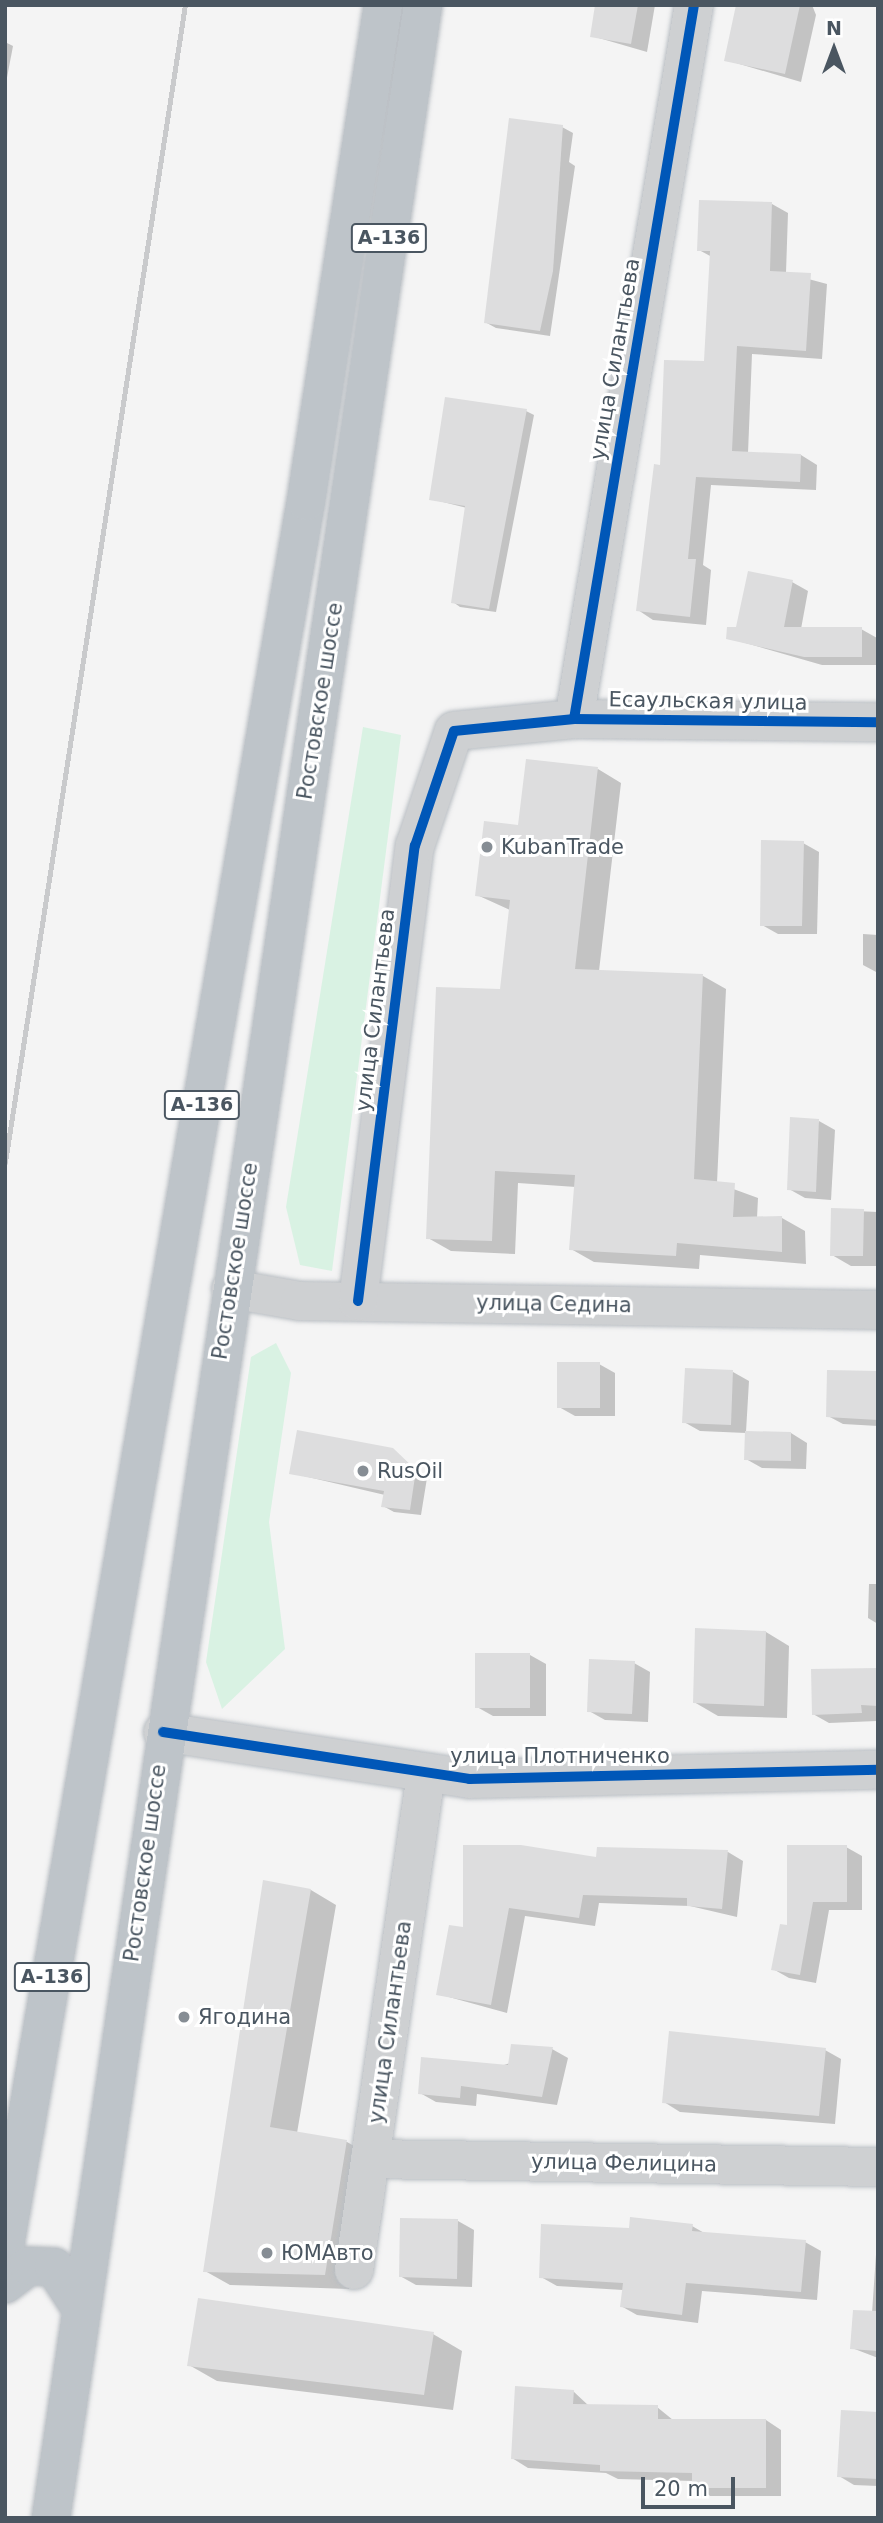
<!DOCTYPE html>
<meta charset="utf-8">
<style>
body{margin:0}
#map{position:relative;width:883px;height:2523px;overflow:hidden;background:#f4f4f4;font-family:"DejaVu Sans",sans-serif}
div>[style]{position:absolute}
[style*='--x']{left:calc(var(--x)*1px);top:calc(var(--y)*1px);width:calc(var(--w)*1px);rotate:calc(var(--a)*1deg)}
.green>*{inset:0;background:#d9f2e3}
.shadow>*{inset:0;background:#0003}
.building>*{inset:0;background:#ddddde}
.roads{filter:drop-shadow(0 0 2px #b9bec3) drop-shadow(0 0 2px #b9bec3)}
.minor>*{height:38px;margin:-19px;padding:0 19px;transform-origin:19px;border-radius:19px;background:#ced0d2}
.highway>*{height:38px;margin:-19px;padding:0 19px;transform-origin:19px;border-radius:19px;background:#bec4c9}
.rail>*{height:5px;margin:-2.5px;padding:0 2.5px;transform-origin:2.5px;border-radius:2.5px;background:#c9cacc}
.cycleway>*{height:10px;margin:-5px;padding:0 5px;transform-origin:5px;border-radius:5px;background:#0057b8}
.dots>*{width:19px;height:19px;translate:-50% -50%;box-sizing:border-box;border:4px solid #fff;border-radius:50%}
span{translate:-50% -50%;white-space:nowrap;text-align:center;line-height:1.15;-webkit-text-stroke:6px #fff;paint-order:stroke}
.shield-label span{padding:2px 5px;background:#fff;border:2px solid;border-radius:5px;-webkit-text-stroke-width:0}
.shield-label{font-size:19px;color:#4a5661;font-weight:700}
.street-label{font-size:21px;color:#4a5661}
.poi-label{font-size:21px;color:#4a5661}
.left{translate:0 -50%;text-align:left}
.frame{position:absolute;inset:0;border:7px solid #4a5661;pointer-events:none}
.north{position:absolute;left:799px;top:14px;width:70px;height:70px;-webkit-text-stroke:5px #fff;paint-order:stroke;rotate:0deg;font-size:19px;font-weight:700;line-height:28px;text-align:center;color:#4a5661}
.north::after{content:'';display:block;margin:auto;width:24px;height:32px;background:#4a5661;clip-path:polygon(50% 0,100% 100%,50% 72%,0 100%)}
.scale{position:absolute;left:641px;top:2477px;width:94px;height:32px;box-sizing:border-box;border:4px solid #4a5661;border-top:0;padding-left:9px;font-size:21px;line-height:24px;white-space:nowrap;color:#4a5661;-webkit-text-stroke:5px #fff;paint-order:stroke}
</style>
<div id="map">
<div class="green">
<i style="clip-path:polygon(363px 727px,401px 735px,332px 1271px,300px 1265px,286px 1207px)"></i>
<i style="clip-path:polygon(276px 1343px,291px 1373px,269px 1522px,285px 1649px,222px 1709px,206px 1662px,251px 1357px)"></i>
</div>
<div class="shadow">
<i style="clip-path:polygon(597px 5px,655px 5px,647px 52px,592px 36px)"></i>
<i style="clip-path:polygon(738px 5px,812px 5px,816px 15px,801px 82px,726px 60px)"></i>
<i style="clip-path:polygon(5px 42px,13px 46px,5px 88px)"></i>
<i style="clip-path:polygon(562px 127px,573px 133px,569px 162px,575px 166px,550px 336px,496px 328px,485px 322px)"></i>
<i style="clip-path:polygon(772px 204px,788px 213px,786px 273px,827px 284px,822px 359px,752px 354px,748px 453px,801px 455px,817px 465px,816px 490px,711px 485px,703px 565px,711px 570px,706px 625px,653px 620px,638px 610px,662px 467px,705px 363px,712px 257px,699px 250px)"></i>
<i style="clip-path:polygon(526px 411px,534px 415px,496px 612px,460px 607px,453px 602px,467px 508px,431px 499px)"></i>
<i style="clip-path:polygon(792px 582px,808px 591px,801px 629px,861px 629px,877px 638px,877px 665px,822px 665px,728px 638px)"></i>
<i style="clip-path:polygon(598px 769px,621px 783px,599px 971px,703px 976px,726px 989px,717px 1183px,758px 1198px,757px 1218px,782px 1218px,805px 1231px,806px 1264px,700px 1255px,699px 1269px,594px 1262px,571px 1249px,576px 1187px,518px 1183px,515px 1254px,451px 1251px,428px 1238px,501px 991px,510px 910px,477px 895px,520px 827px)"></i>
<i style="clip-path:polygon(803px 843px,819px 852px,817px 934px,778px 934px,762px 925px)"></i>
<i style="clip-path:polygon(863px 934px,878px 935px,878px 973px,863px 965px)"></i>
<i style="clip-path:polygon(819px 1121px,835px 1130px,831px 1200px,805px 1198px,789px 1189px)"></i>
<i style="clip-path:polygon(833px 1210px,878px 1212px,878px 1266px,851px 1266px,832px 1255px)"></i>
<i style="clip-path:polygon(599px 1364px,615px 1373px,615px 1416px,575px 1416px,559px 1407px)"></i>
<i style="clip-path:polygon(878px 1371px,878px 1426px,843px 1424px,828px 1416px)"></i>
<i style="clip-path:polygon(733px 1372px,749px 1381px,746px 1432px,791px 1433px,807px 1443px,806px 1469px,762px 1468px,746px 1459px,746px 1433px,700px 1431px,684px 1422px)"></i>
<i style="clip-path:polygon(392px 1450px,427px 1478px,421px 1515px,394px 1512px,383px 1506px,385px 1495px,291px 1473px)"></i>
<i style="clip-path:polygon(869px 1584px,878px 1584px,878px 1624px,868px 1618px)"></i>
<i style="clip-path:polygon(878px 1625px,877px 1721px,829px 1723px,813px 1714px,877px 1670px)"></i>
<i style="clip-path:polygon(766px 1632px,789px 1646px,787px 1718px,718px 1716px,694px 1702px)"></i>
<i style="clip-path:polygon(530px 1655px,546px 1664px,546px 1716px,493px 1716px,477px 1707px)"></i>
<i style="clip-path:polygon(634px 1663px,650px 1672px,648px 1722px,605px 1720px,589px 1711px)"></i>
<i style="clip-path:polygon(846px 1847px,862px 1856px,862px 1910px,829px 1910px,816px 1983px,789px 1978px,773px 1969px,789px 1927px)"></i>
<i style="clip-path:polygon(728px 1852px,743px 1861px,737px 1917px,690px 1906px,599px 1903px,595px 1926px,525px 1916px,507px 2013px,438px 1994px,465px 1929px,598px 1859px)"></i>
<i style="clip-path:polygon(264px 1882px,311px 1890px,336px 1905px,297px 2133px,347px 2142px,372px 2156px,350px 2289px,230px 2285px,205px 2271px)"></i>
<i style="clip-path:polygon(552px 2049px,568px 2058px,557px 2105px,477px 2094px,476px 2106px,436px 2102px,420px 2093px)"></i>
<i style="clip-path:polygon(825px 2050px,841px 2059px,835px 2124px,680px 2112px,664px 2102px)"></i>
<i style="clip-path:polygon(458px 2221px,474px 2230px,472px 2287px,416px 2285px,400px 2276px)"></i>
<i style="clip-path:polygon(878px 2225px,878px 2358px,852px 2348px,872px 2313px)"></i>
<i style="clip-path:polygon(692px 2226px,706px 2234px,805px 2242px,821px 2251px,817px 2300px,702px 2291px,698px 2323px,637px 2315px,621px 2306px,623px 2290px,557px 2286px,541px 2277px,631px 2230px)"></i>
<i style="clip-path:polygon(433px 2334px,462px 2351px,453px 2410px,217px 2381px,189px 2365px)"></i>
<i style="clip-path:polygon(573px 2391px,589px 2406px,657px 2407px,673px 2420px,766px 2420px,781px 2430px,781px 2496px,710px 2496px,694px 2481px,618px 2479px,606px 2473px,528px 2468px,512px 2458px)"></i>
<i style="clip-path:polygon(878px 2414px,878px 2486px,854px 2485px,839px 2476px)"></i>
</div>
<div class="building">
<i style="clip-path:polygon(595px 5px,638px 5px,631px 44px,590px 37px)"></i>
<i style="clip-path:polygon(736px 5px,800px 5px,785px 74px,724px 61px)"></i>
<i style="clip-path:polygon(509px 118px,563px 125px,553px 271px,540px 331px,484px 323px)"></i>
<i style="clip-path:polygon(699px 200px,772px 202px,770px 271px,811px 273px,806px 351px,737px 346px,732px 451px,801px 454px,800px 482px,696px 477px,688px 559px,696px 559px,690px 617px,636px 611px,654px 464px,660px 465px,664px 360px,704px 361px,710px 251px,697px 251px)"></i>
<i style="clip-path:polygon(445px 397px,527px 409px,489px 609px,451px 603px,465px 506px,429px 500px)"></i>
<i style="clip-path:polygon(748px 571px,793px 580px,784px 627px,862px 627px,862px 657px,804px 657px,726px 639px,727px 627px,736px 627px)"></i>
<i style="clip-path:polygon(526px 759px,598px 767px,575px 969px,703px 974px,694px 1179px,735px 1183px,733px 1217px,782px 1216px,782px 1252px,677px 1243px,676px 1256px,569px 1250px,575px 1175px,495px 1171px,492px 1241px,426px 1239px,436px 987px,500px 989px,510px 900px,475px 896px,484px 821px,518px 825px)"></i>
<i style="clip-path:polygon(761px 840px,804px 841px,802px 926px,760px 926px)"></i>
<i style="clip-path:polygon(790px 1117px,819px 1119px,816px 1192px,787px 1190px)"></i>
<i style="clip-path:polygon(831px 1208px,864px 1209px,863px 1256px,830px 1256px)"></i>
<i style="clip-path:polygon(557px 1362px,600px 1362px,600px 1408px,557px 1408px)"></i>
<i style="clip-path:polygon(685px 1368px,733px 1370px,731px 1425px,682px 1423px)"></i>
<i style="clip-path:polygon(827px 1370px,878px 1371px,878px 1420px,826px 1417px)"></i>
<i style="clip-path:polygon(297px 1430px,393px 1448px,416px 1470px,410px 1510px,381px 1507px,384px 1491px,289px 1474px)"></i>
<i style="clip-path:polygon(745px 1431px,791px 1432px,791px 1461px,744px 1460px)"></i>
<i style="clip-path:polygon(695px 1628px,766px 1631px,764px 1706px,693px 1703px)"></i>
<i style="clip-path:polygon(475px 1653px,530px 1653px,530px 1708px,475px 1708px)"></i>
<i style="clip-path:polygon(589px 1659px,635px 1661px,632px 1714px,587px 1712px)"></i>
<i style="clip-path:polygon(878px 1668px,878px 1706px,861px 1705px,862px 1713px,812px 1715px,811px 1669px)"></i>
<i style="clip-path:polygon(463px 1845px,521px 1845px,596px 1857px,597px 1847px,728px 1850px,722px 1909px,687px 1906px,687px 1898px,583px 1895px,579px 1918px,509px 1908px,491px 2005px,436px 1995px,449px 1925px,463px 1927px)"></i>
<i style="clip-path:polygon(787px 1845px,847px 1845px,847px 1902px,813px 1902px,800px 1975px,771px 1970px,780px 1924px,787px 1925px)"></i>
<i style="clip-path:polygon(263px 1880px,311px 1889px,270px 2127px,347px 2140px,325px 2275px,203px 2272px)"></i>
<i style="clip-path:polygon(669px 2031px,826px 2048px,819px 2116px,662px 2103px)"></i>
<i style="clip-path:polygon(511px 2044px,553px 2047px,542px 2097px,461px 2086px,460px 2098px,418px 2094px,421px 2057px,508px 2065px)"></i>
<i style="clip-path:polygon(630px 2217px,693px 2224px,692px 2231px,806px 2240px,801px 2292px,686px 2283px,682px 2315px,620px 2307px,623px 2283px,539px 2278px,541px 2224px,629px 2228px)"></i>
<i style="clip-path:polygon(400px 2218px,458px 2219px,457px 2279px,399px 2277px)"></i>
<i style="clip-path:polygon(198px 2298px,434px 2332px,424px 2395px,187px 2366px)"></i>
<i style="clip-path:polygon(853px 2310px,878px 2311px,878px 2351px,850px 2349px)"></i>
<i style="clip-path:polygon(515px 2386px,574px 2390px,573px 2404px,658px 2405px,658px 2419px,766px 2419px,766px 2488px,692px 2488px,692px 2473px,600px 2471px,600px 2465px,511px 2459px)"></i>
<i style="clip-path:polygon(841px 2410px,878px 2412px,878px 2479px,837px 2477px)"></i>
</div>
<div class="roads">
<div class="minor">
<i style="--x:574;--y:719;--w:724;--a:-80.46"></i>
<i style="--x:231;--y:1289;--w:70;--a:9.9"></i>
<i style="--x:300;--y:1301;--w:578;--a:0.89"></i>
<i style="--x:358;--y:1301;--w:459;--a:-82.9"></i>
<i style="--x:415;--y:846;--w:121;--a:-71.3"></i>
<i style="--x:454;--y:731;--w:121;--a:-5.7"></i>
<i style="--x:574;--y:719;--w:304;--a:0.6"></i>
<i style="--x:163;--y:1732;--w:310;--a:8.7"></i>
<i style="--x:469;--y:1779;--w:409;--a:-1.3"></i>
<i style="--x:370;--y:2159;--w:508;--a:0.9"></i>
<i style="--x:354;--y:2270;--w:501;--a:-81.74"></i>
</div>
<div class="highway">
<i style="--x:5;--y:2245;--w:1770;--a:-80.21"></i>
<i style="--x:306;--y:501;--w:502;--a:-81.18"></i>
<i style="--x:5;--y:2284;--w:30;--a:-37"></i>
<i style="--x:29;--y:2266;--w:25;--a:2"></i>
<i style="--x:54;--y:2267;--w:48;--a:57"></i>
<i style="--x:51;--y:2518;--w:2540;--a:-81.58"></i>
</div>
</div>
<div class="rail">
<i style="--x:5;--y:1162;--w:1171;--a:-81.16"></i>
</div>
<div class="cycleway">
<i style="--x:574;--y:719;--w:724;--a:-80.46"></i>
<i style="--x:358;--y:1301;--w:459;--a:-82.9"></i>
<i style="--x:415;--y:846;--w:121;--a:-71.3"></i>
<i style="--x:454;--y:731;--w:121;--a:-5.7"></i>
<i style="--x:574;--y:719;--w:304;--a:0.6"></i>
<i style="--x:163;--y:1732;--w:310;--a:8.7"></i>
<i style="--x:469;--y:1779;--w:409;--a:-1.3"></i>
</div>
<div class="dots">
<i style="left:487px;top:847px;background:#868d94"></i>
<i style="left:363px;top:1471px;background:#868d94"></i>
<i style="left:184px;top:2017px;background:#868d94"></i>
<i style="left:267px;top:2253px;background:#868d94"></i>
</div>
<div class="shield-label">
<span style="left:389px;top:238px">А-136</span>
<span style="left:202px;top:1105px">А-136</span>
<span style="left:52px;top:1977px">А-136</span>
</div>
<div class="street-label">
<span style="left:615px;top:359px;rotate:-80deg">улица Силантьева</span>
<span style="left:320px;top:701px;rotate:-81deg">Ростовское шоссе</span>
<span style="left:708px;top:701px;rotate:1deg">Есаульская улица</span>
<span style="left:375px;top:1010px;rotate:-83deg">улица Силантьева</span>
<span style="left:235px;top:1261px;rotate:-81deg">Ростовское шоссе</span>
<span style="left:554px;top:1304px;rotate:1deg">улица Седина</span>
<span style="left:560px;top:1756px">улица Плотниченко</span>
<span style="left:145px;top:1863px;rotate:-82deg">Ростовское шоссе</span>
<span style="left:390px;top:2022px;rotate:-82deg">улица Силантьева</span>
<span style="left:624px;top:2163px;rotate:1deg">улица Фелицина</span>
</div>
<div class="poi-label">
<span class="left" style="left:501px;top:847px">KubanTrade</span>
<span class="left" style="left:377px;top:1471px">RusOil</span>
<span class="left" style="left:198px;top:2017px">Ягодина</span>
<span class="left" style="left:281px;top:2253px">ЮМАвто</span>
</div>
<div class="frame"></div>
<div class="north">N</div>
<div class="scale">20 m</div>
</div>
